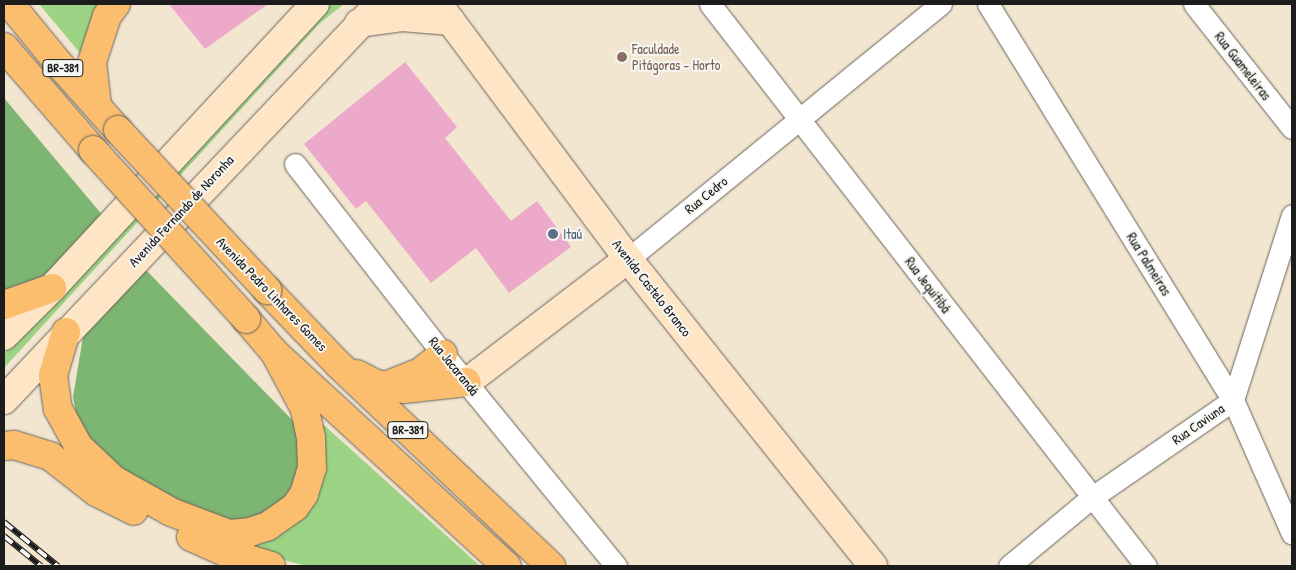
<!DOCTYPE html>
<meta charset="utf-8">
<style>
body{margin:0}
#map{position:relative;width:1296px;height:570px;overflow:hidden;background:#f3e6d1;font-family:"Patrick Hand",sans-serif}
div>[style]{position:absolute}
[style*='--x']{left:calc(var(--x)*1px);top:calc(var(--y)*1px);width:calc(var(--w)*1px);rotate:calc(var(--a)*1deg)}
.green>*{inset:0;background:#9cd385}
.forest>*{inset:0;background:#7db572}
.building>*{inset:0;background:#eda9ca}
.roads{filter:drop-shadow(0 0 1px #67635b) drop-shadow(0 0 1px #67635b)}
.street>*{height:21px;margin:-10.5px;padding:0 10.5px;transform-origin:10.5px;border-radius:10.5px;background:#fff}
.secondary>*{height:28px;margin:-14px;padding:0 14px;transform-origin:14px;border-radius:14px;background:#fde5c5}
.highway>*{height:28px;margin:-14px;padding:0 14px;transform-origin:14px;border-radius:14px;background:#fbbd6e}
.rail>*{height:5.5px;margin-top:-2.75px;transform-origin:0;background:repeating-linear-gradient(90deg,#f6f6f2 0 11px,#1c1c1c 0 22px);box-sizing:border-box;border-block:1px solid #1c1c1c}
.bridges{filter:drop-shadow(0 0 1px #67635b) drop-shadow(0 0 1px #67635b)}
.highway-bridge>*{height:28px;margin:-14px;padding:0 14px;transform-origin:14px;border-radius:14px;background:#fbbd6e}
.dots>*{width:14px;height:14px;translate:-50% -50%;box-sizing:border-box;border:2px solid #f6f6f2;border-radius:50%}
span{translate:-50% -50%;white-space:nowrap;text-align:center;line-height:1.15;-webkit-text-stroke:4px #f6f6f2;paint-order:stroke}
.shield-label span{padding:1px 4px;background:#f6f6f2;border:1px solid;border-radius:4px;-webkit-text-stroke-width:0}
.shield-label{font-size:12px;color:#1c1c1c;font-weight:700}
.education-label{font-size:14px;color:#785e54}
.left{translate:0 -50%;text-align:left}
.street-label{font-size:14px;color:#1c1c1c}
.service-label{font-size:14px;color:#4e5e75}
.frame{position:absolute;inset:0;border:5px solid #1c1c1c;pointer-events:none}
</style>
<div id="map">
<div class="green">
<i style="clip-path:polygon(39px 4px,112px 4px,85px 59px)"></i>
<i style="clip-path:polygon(327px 4px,344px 4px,320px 23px,4px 368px,4px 354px)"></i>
<i style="clip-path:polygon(320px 425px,325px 426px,480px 566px,306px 566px,233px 546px)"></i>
</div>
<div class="forest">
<i style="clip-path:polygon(4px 98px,104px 217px,40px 291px,4px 298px)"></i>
<i style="clip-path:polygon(144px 268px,299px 427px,303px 465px,281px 509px,228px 524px,167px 502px,91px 447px,78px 424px,73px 397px,83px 337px)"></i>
</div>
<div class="building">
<i style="clip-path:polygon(169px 4px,268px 4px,205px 49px)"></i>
<i style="clip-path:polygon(405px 62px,457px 127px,445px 138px,511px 221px,537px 201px,571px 247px,509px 293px,476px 248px,431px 283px,366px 201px,356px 209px,304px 144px)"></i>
</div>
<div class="roads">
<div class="street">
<i style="--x:710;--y:4;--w:711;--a:52.2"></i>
<i style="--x:988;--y:4;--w:466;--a:58.3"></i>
<i style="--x:1233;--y:400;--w:146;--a:66.2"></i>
<i style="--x:1194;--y:4;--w:158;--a:51.7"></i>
<i style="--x:295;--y:164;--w:241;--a:52.1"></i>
<i style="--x:443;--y:354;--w:274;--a:50.8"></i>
<i style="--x:628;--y:259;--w:404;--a:-39.2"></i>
<i style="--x:1009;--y:566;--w:107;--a:-39.7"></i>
<i style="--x:1091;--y:498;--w:173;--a:-34.6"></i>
<i style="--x:1233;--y:400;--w:194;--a:-72.3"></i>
</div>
<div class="secondary">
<i style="--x:438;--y:4;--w:318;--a:53.3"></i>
<i style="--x:628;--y:259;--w:393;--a:51.4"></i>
<i style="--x:359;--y:23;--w:43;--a:-7.9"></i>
<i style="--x:402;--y:17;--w:49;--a:4.7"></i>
<i style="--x:4;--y:336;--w:68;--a:-45"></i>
<i style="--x:52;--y:288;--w:387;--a:-47.2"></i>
<i style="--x:467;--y:382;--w:203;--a:-37.4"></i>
<i style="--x:4;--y:400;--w:545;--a:-46.56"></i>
</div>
<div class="highway">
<i style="--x:10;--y:4;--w:79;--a:50.7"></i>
<i style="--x:60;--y:65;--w:87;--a:48.3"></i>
<i style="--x:4;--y:47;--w:136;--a:49.2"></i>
<i style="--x:97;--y:105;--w:43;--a:-96.6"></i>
<i style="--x:92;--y:62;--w:48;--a:-71.9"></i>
<i style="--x:107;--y:16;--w:15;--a:-53"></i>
<i style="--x:267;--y:290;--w:103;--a:46.2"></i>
<i style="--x:338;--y:364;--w:294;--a:43.5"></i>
<i style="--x:4;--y:305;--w:51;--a:-19.5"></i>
<i style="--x:246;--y:319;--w:45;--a:49.5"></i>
<i style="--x:275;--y:353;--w:315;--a:42.6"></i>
<i style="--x:66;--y:332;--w:45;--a:106.8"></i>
<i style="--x:53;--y:375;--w:34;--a:82"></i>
<i style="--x:58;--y:409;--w:43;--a:61.1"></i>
<i style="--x:79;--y:447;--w:48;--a:43.3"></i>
<i style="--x:114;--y:480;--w:65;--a:29.3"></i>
<i style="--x:171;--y:512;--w:62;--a:20.8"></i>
<i style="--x:229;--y:534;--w:21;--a:-5"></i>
<i style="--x:250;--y:532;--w:19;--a:-18"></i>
<i style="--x:268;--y:526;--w:33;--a:-35"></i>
<i style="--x:295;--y:507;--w:16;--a:-55"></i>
<i style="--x:304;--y:494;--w:27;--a:-73"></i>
<i style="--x:312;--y:468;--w:30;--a:-92"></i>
<i style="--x:311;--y:438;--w:30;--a:-102"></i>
<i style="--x:305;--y:409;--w:64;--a:-118.2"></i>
<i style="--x:357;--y:374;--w:21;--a:28"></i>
<i style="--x:376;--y:384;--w:28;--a:10"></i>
<i style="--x:404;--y:389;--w:63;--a:-6.3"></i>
<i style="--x:393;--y:383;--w:31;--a:-22"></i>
<i style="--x:422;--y:371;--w:27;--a:-39"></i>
<i style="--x:4;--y:446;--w:10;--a:-6"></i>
<i style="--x:14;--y:445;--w:38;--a:17"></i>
<i style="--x:50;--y:456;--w:58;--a:38"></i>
<i style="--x:96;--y:492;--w:42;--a:26.6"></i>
<i style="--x:191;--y:537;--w:37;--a:24"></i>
<i style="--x:225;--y:552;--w:48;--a:16.9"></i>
</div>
</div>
<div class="rail">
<i style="--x:4;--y:522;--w:70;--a:39.2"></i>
<i style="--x:4;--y:536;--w:48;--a:39"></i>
</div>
<div class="bridges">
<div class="highway-bridge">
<i style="--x:118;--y:130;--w:219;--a:47"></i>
<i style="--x:93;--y:150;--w:228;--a:47.8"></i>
</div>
</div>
<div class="dots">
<i style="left:622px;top:57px;background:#8d6e63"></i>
<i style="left:553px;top:234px;background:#5c6f8a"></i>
</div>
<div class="shield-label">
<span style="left:63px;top:68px">BR-381</span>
<span style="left:408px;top:430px">BR-381</span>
</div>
<div class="education-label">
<span class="left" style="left:632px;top:57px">Faculdade<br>Pitágoras - Horto</span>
</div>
<div class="street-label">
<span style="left:1243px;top:66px;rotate:52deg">Rua Guameleiras</span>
<span style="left:706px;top:195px;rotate:-39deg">Rua Cedro</span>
<span style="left:181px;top:211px;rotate:-47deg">Avenida Fernando de Noronha</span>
<span style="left:1149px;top:264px;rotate:58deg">Rua Palmeiras</span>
<span style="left:928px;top:285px;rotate:53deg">Rua Jequitibá</span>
<span style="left:652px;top:288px;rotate:52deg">Avenida Castelo Branco</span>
<span style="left:272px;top:294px;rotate:46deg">Avenida Pedro Linhares Gomes</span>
<span style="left:454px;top:366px;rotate:51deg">Rua Jacarandá</span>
<span style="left:1198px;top:424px;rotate:-35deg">Rua Caviuna</span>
</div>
<div class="service-label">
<span class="left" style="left:563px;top:234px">Itaú</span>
</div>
<div class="frame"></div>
</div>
